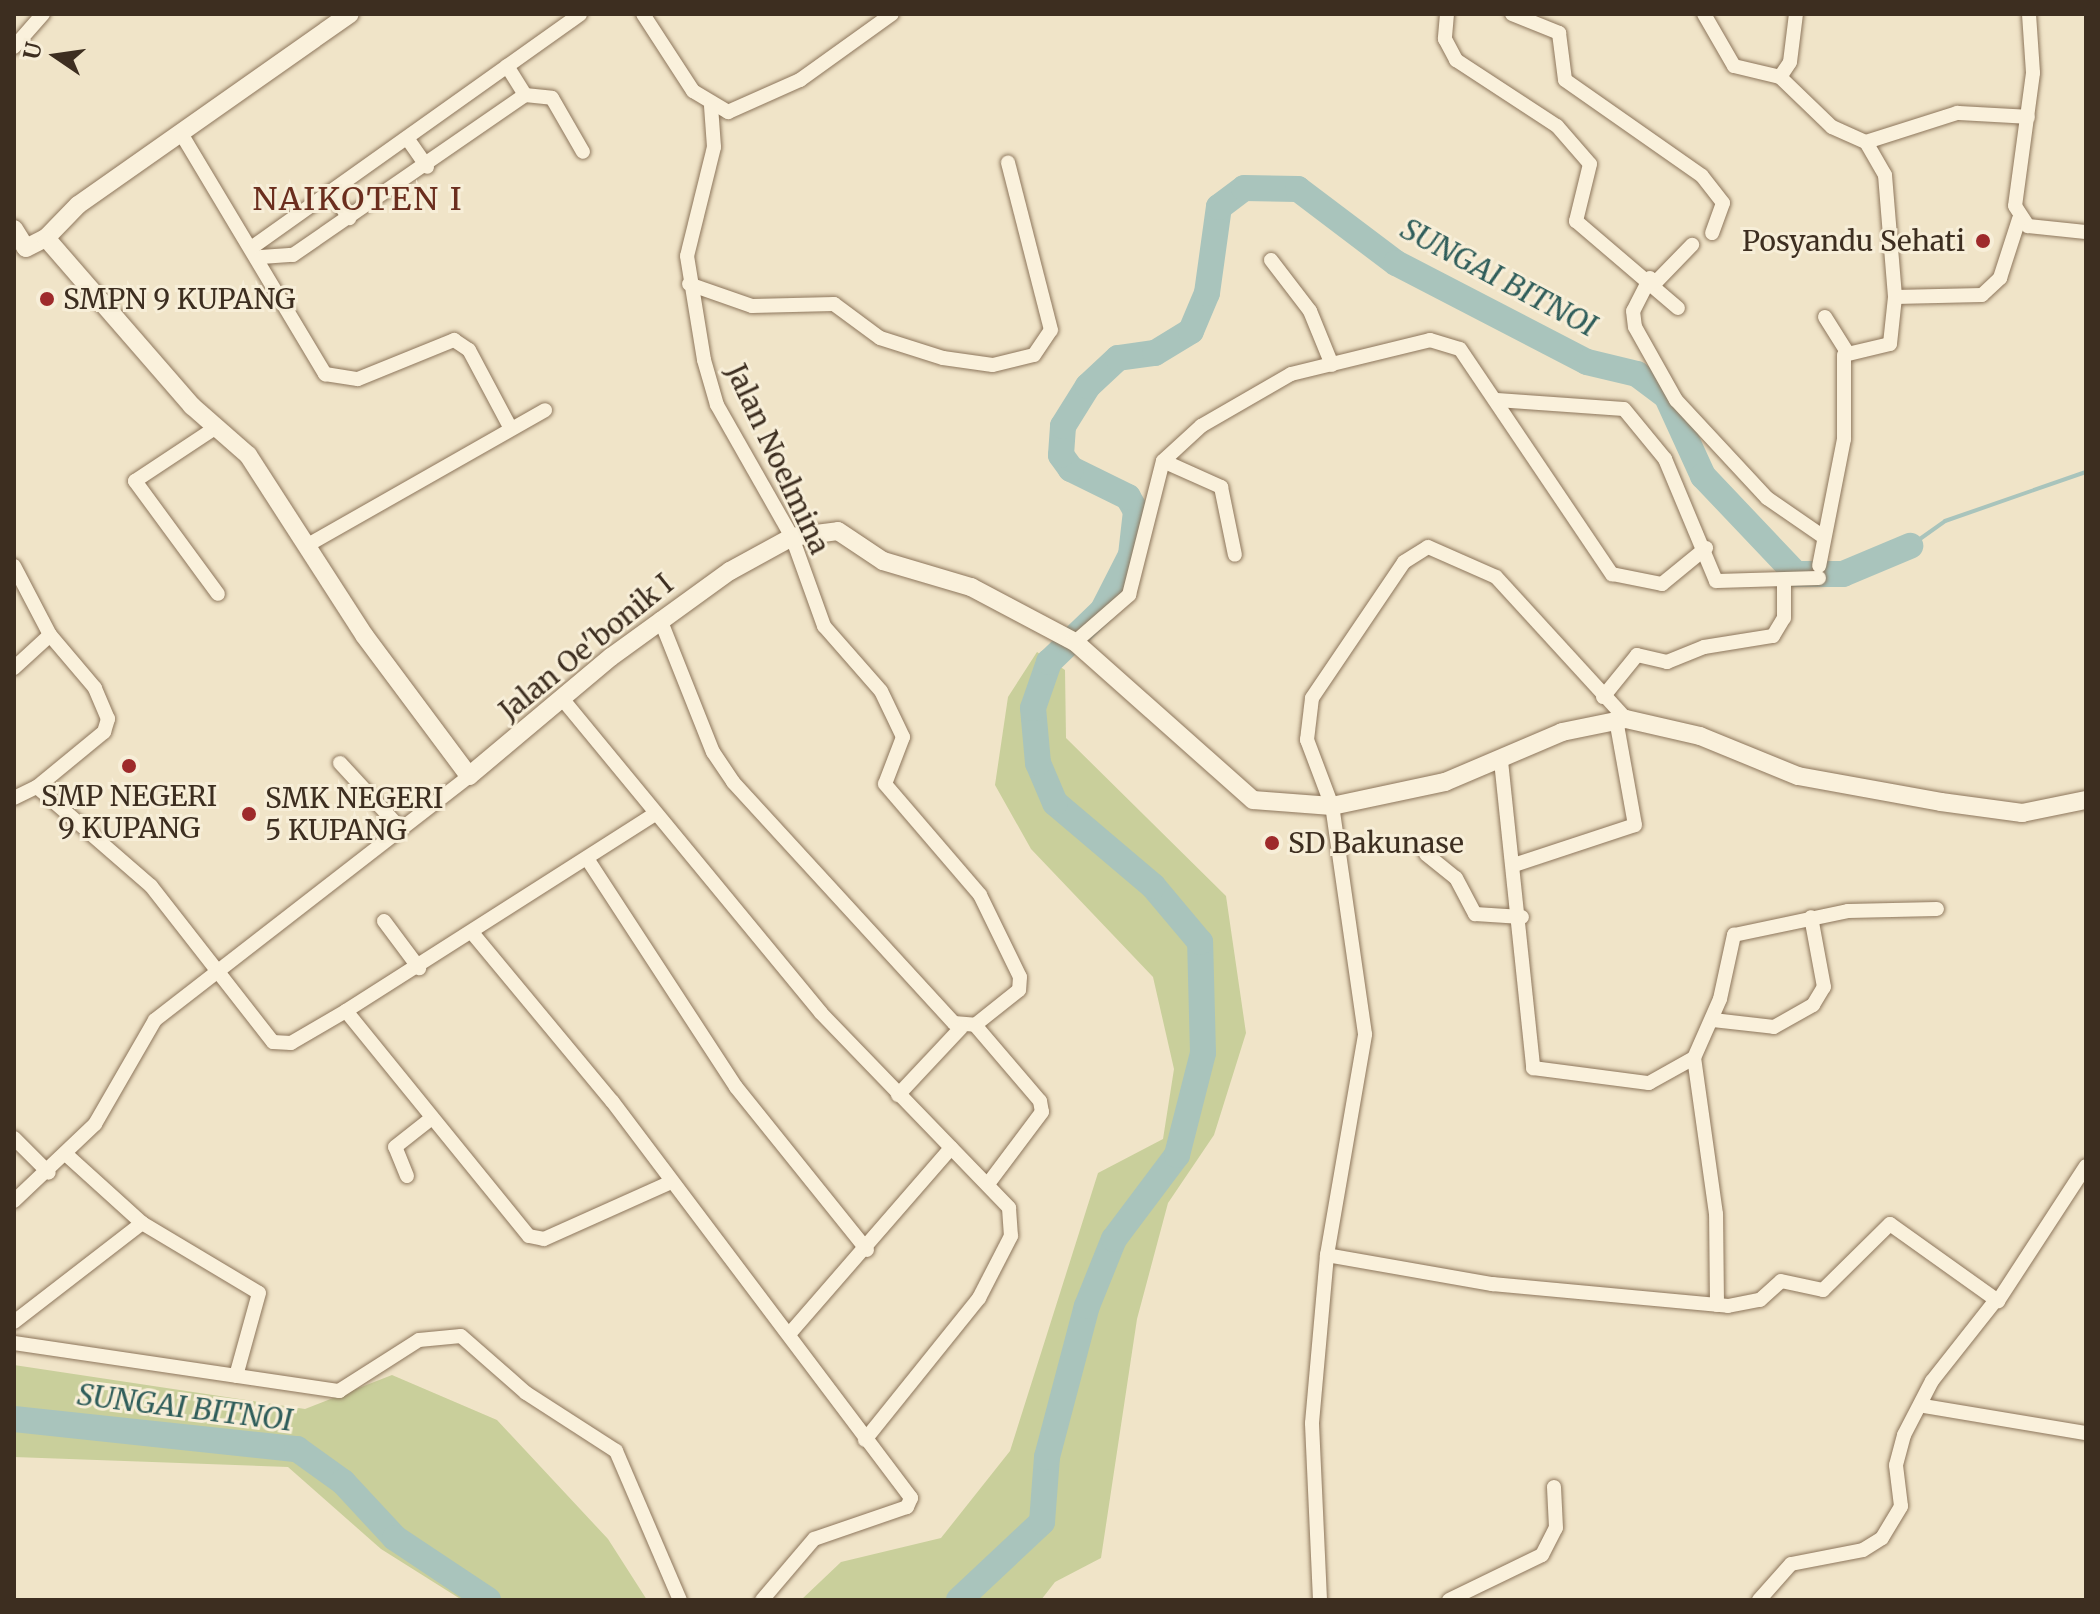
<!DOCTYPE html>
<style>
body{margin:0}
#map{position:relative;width:2100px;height:1614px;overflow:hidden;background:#f0e4c8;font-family:Merriweather,serif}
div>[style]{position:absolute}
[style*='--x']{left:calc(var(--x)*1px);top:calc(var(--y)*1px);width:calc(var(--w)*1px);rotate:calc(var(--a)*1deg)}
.green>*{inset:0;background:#c9cf9b}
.stream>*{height:4px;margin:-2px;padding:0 2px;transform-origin:2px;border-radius:2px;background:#a9c4bc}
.river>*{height:26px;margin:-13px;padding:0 13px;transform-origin:13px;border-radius:13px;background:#a9c4bc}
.roads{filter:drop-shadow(0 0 2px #8d765c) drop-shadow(0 0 2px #8d765c)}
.street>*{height:14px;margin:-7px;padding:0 7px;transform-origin:7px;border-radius:7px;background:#faf1dc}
.secondary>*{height:18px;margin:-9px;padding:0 9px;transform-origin:9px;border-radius:9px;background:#faf1dc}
.dots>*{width:22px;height:22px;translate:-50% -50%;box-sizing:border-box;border:4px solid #f7eed8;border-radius:50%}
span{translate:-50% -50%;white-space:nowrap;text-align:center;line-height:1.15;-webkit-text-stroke:6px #f7eed8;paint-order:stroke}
.poi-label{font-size:28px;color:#3d2e20}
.right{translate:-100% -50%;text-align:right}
.left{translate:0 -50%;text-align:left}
.street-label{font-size:28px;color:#3d2e20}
.water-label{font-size:30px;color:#2f5d5a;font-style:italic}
.quarter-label{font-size:32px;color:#6b2e1e;letter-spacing:2px}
.frame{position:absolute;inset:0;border:16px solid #3d2e20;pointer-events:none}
.north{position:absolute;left:16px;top:16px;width:80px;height:80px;-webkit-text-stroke:6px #f7eed8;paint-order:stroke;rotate:283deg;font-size:22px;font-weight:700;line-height:32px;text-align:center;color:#3d2e20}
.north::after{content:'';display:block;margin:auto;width:28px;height:36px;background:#3d2e20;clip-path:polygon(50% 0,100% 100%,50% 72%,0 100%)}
</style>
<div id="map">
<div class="green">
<i style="clip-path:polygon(1037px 652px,1065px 670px,1066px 738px,1226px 896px,1246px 1033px,1214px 1135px,1168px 1203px,1137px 1319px,1101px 1558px,1055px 1582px,1041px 1600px,801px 1600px,841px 1562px,941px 1538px,1010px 1451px,1098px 1173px,1163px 1139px,1174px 1069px,1153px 977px,1031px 849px,995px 785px,1008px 697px)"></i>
<i style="clip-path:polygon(14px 1365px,305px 1409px,392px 1375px,497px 1420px,608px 1539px,647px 1600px,462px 1600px,381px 1549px,288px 1467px,14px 1457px)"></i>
</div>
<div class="stream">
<i style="--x:1910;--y:546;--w:43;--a:-35.5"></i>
<i style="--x:1945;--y:521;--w:149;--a:-19.2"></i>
</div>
<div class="river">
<i style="--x:14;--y:1419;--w:285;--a:6.1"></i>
<i style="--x:297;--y:1449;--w:57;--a:35.7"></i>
<i style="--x:343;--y:1482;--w:76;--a:47.1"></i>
<i style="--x:395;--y:1538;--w:112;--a:33.7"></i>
<i style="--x:959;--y:1600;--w:114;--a:-43.2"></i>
<i style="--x:1042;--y:1522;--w:65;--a:-85.6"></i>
<i style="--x:1047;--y:1457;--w:156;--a:-75.2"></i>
<i style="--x:1087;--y:1306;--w:72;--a:-68.1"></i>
<i style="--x:1114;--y:1239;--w:105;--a:-53.1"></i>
<i style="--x:1177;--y:1155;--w:105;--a:-75.7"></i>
<i style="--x:1203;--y:1053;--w:111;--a:-91.5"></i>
<i style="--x:1200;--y:942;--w:73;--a:-130"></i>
<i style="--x:1153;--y:886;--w:128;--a:-139.7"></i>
<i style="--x:1055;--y:803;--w:43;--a:-113"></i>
<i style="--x:1038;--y:763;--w:55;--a:-95.2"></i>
<i style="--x:1033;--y:708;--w:49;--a:-70.8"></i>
<i style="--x:1049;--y:662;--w:75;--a:-43.9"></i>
<i style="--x:1103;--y:610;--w:62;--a:-63"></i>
<i style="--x:1131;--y:555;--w:44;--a:-83.5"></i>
<i style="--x:1136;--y:511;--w:16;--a:-120"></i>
<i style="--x:1128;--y:497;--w:64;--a:-153.8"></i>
<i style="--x:1071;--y:469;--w:17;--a:-126"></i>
<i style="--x:1061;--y:455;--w:29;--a:-86"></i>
<i style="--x:1063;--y:426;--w:47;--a:-58"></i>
<i style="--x:1088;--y:386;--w:41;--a:-43"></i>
<i style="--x:1118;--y:358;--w:37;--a:-8"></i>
<i style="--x:1155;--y:353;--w:42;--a:-31.4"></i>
<i style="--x:1191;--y:331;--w:41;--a:-67.2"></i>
<i style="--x:1207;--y:293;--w:87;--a:-82.1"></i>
<i style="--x:1219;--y:207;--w:31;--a:-37"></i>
<i style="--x:1244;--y:188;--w:54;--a:1.1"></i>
<i style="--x:1298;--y:189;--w:123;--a:37.1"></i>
<i style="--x:1396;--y:263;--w:215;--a:27.4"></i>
<i style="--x:1587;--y:362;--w:51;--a:13.5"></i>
<i style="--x:1637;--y:374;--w:38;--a:37"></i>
<i style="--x:1667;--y:397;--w:87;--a:65.5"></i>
<i style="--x:1703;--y:476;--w:135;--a:46.5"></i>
<i style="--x:1796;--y:574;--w:47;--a:0"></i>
<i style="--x:1843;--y:574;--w:73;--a:-22.7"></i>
</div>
<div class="roads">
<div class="street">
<i style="--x:643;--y:14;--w:92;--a:57"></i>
<i style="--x:693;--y:91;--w:41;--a:31"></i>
<i style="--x:728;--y:112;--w:79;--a:-24"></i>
<i style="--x:800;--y:80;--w:113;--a:-35.7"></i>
<i style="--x:1447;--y:14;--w:25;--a:95"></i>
<i style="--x:1445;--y:39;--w:24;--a:62"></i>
<i style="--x:1456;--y:60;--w:121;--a:33.2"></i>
<i style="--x:1557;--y:126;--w:50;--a:49"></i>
<i style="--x:1590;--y:164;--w:59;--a:103.8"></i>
<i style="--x:1576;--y:221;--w:134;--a:40.5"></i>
<i style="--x:1512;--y:14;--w:51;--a:22"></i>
<i style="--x:1559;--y:33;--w:47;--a:82.7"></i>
<i style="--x:1565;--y:80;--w:167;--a:35"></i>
<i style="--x:1702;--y:176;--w:34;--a:52"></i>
<i style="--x:1723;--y:203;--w:32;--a:110"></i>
<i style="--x:1704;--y:14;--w:60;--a:60"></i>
<i style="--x:1734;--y:66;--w:47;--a:13.4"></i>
<i style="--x:1780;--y:77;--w:72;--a:43.9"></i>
<i style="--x:1832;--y:127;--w:37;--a:24"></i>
<i style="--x:1866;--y:142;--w:38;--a:60"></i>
<i style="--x:1885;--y:175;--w:122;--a:85.3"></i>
<i style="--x:1895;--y:297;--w:47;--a:96.1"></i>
<i style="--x:1890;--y:344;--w:47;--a:166.6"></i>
<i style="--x:1844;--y:355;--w:84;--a:90"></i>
<i style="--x:1844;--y:439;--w:129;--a:101.1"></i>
<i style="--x:2029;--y:14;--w:59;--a:86.1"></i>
<i style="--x:2033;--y:73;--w:134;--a:97.7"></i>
<i style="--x:2015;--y:206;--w:24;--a:57"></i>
<i style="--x:2028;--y:226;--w:58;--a:5.9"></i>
<i style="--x:14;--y:47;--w:44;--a:-48.7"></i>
<i style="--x:507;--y:66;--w:34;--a:58"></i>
<i style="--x:1780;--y:77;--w:18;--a:-56"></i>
<i style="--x:1790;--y:62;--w:48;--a:-82.9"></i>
<i style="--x:711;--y:106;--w:41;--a:85.8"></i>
<i style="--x:714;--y:147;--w:112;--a:103.9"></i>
<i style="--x:687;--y:256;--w:105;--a:80.7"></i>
<i style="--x:704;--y:360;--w:47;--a:73.9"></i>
<i style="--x:717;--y:405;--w:152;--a:60.4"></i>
<i style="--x:792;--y:537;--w:95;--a:70.2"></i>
<i style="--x:824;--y:626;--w:86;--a:48.8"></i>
<i style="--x:881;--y:691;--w:51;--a:64.4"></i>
<i style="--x:903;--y:737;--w:50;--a:111"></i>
<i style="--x:885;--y:784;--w:146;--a:49.4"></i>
<i style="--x:980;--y:895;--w:91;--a:64"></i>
<i style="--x:1020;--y:977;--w:13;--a:94"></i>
<i style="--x:1019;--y:990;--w:56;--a:141.5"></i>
<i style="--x:182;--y:135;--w:279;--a:59.1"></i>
<i style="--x:325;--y:374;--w:33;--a:9"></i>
<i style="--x:358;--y:379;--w:104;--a:-22.1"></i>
<i style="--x:454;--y:340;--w:18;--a:34"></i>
<i style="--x:469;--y:350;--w:87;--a:62"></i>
<i style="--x:407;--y:138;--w:35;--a:55"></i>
<i style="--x:1866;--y:142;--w:96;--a:-17.7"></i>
<i style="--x:1957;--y:113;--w:71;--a:3.2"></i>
<i style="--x:331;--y:192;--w:32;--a:55"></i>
<i style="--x:254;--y:246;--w:400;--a:-35.4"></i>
<i style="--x:261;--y:257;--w:32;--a:-4"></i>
<i style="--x:293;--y:255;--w:282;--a:-34.6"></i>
<i style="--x:525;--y:95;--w:27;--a:6"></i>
<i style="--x:552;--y:98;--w:62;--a:60.1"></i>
<i style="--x:1271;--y:260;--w:64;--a:52.6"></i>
<i style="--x:1310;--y:311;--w:58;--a:67.8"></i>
<i style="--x:1650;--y:278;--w:37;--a:117"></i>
<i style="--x:1633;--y:311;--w:16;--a:83"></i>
<i style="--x:1635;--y:327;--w:84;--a:60.7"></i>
<i style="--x:1676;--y:400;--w:134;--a:47.1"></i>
<i style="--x:1767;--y:498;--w:67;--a:34.6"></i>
<i style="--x:1656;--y:282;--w:52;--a:-45.8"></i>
<i style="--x:689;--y:284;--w:67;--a:19.2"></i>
<i style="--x:752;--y:306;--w:82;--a:-1.4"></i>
<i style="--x:834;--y:304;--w:57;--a:36.5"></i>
<i style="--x:880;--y:338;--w:66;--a:17.6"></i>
<i style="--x:943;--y:358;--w:50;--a:8"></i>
<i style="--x:993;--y:365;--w:42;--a:-13.7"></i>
<i style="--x:1034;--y:355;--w:30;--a:-56"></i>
<i style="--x:1051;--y:330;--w:173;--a:-104.4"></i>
<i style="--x:1895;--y:297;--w:87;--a:-1.3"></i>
<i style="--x:1982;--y:295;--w:25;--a:-43"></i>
<i style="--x:2000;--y:278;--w:62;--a:-72.1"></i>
<i style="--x:1825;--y:317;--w:41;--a:57.8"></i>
<i style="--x:1497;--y:400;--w:127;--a:4.1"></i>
<i style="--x:1624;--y:409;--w:65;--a:50.6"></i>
<i style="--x:1665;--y:459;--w:132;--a:67.3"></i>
<i style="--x:1716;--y:581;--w:103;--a:-1.7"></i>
<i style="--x:215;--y:428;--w:96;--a:146.5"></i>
<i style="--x:135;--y:481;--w:140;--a:53.7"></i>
<i style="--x:1163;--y:461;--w:64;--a:24.1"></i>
<i style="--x:1221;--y:487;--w:69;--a:78.4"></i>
<i style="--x:306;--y:546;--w:275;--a:-29.6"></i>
<i style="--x:14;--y:566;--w:78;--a:62.4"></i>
<i style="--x:50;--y:635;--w:49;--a:137.5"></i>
<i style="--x:660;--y:619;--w:143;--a:68.3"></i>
<i style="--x:713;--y:752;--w:36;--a:56"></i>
<i style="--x:733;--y:782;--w:327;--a:47.5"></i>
<i style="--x:954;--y:1023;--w:21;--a:5"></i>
<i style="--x:975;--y:1025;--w:100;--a:49.5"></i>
<i style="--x:1040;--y:1101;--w:11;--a:80"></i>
<i style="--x:1042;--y:1112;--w:90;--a:126.9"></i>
<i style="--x:1075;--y:642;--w:72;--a:-41"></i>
<i style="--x:1129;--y:595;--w:138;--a:-75.8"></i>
<i style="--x:1163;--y:461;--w:52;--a:-42.6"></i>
<i style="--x:1201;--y:426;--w:104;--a:-30"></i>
<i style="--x:1291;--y:374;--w:143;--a:-13.7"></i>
<i style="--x:1430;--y:340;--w:31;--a:17"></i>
<i style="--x:1460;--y:349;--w:272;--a:56"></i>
<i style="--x:1612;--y:574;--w:51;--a:11.3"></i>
<i style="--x:1662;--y:584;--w:57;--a:-39.3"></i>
<i style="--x:1603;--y:697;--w:54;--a:-51"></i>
<i style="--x:1637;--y:655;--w:31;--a:13"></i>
<i style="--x:1667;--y:662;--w:40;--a:-22"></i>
<i style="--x:1704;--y:647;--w:70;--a:-9.1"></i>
<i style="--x:1773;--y:636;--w:21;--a:-59"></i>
<i style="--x:1784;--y:618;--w:36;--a:-90"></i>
<i style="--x:564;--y:701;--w:404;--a:50.5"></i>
<i style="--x:821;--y:1013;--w:271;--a:46"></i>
<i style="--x:1009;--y:1208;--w:28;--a:86"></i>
<i style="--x:1011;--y:1236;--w:70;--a:117.3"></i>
<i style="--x:979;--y:1298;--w:182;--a:128.8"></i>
<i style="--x:1501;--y:761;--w:309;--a:84"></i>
<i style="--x:1533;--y:1068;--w:117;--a:7.4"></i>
<i style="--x:1649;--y:1083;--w:51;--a:-29.1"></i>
<i style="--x:340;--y:763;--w:88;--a:47.3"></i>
<i style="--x:37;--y:787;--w:87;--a:-39.4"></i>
<i style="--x:104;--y:732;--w:14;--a:-73"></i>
<i style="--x:108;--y:719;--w:34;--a:-113"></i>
<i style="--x:95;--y:688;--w:70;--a:-130.3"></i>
<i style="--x:14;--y:798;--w:25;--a:-26"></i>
<i style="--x:37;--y:787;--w:151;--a:41"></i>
<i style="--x:151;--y:886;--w:198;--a:52"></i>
<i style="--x:273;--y:1042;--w:18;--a:3"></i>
<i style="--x:291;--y:1043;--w:64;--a:-30.2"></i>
<i style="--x:655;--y:814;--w:366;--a:147.5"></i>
<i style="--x:346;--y:1011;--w:290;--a:50.9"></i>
<i style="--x:529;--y:1236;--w:15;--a:11"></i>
<i style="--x:544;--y:1239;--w:137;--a:-24.1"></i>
<i style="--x:1426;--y:854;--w:38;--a:39"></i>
<i style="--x:1456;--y:878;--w:41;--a:62.2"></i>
<i style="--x:1475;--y:914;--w:47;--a:3.7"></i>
<i style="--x:588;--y:860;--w:271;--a:56.9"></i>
<i style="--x:736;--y:1087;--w:209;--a:51.2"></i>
<i style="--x:1517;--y:864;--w:124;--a:-18.3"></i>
<i style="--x:1635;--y:825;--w:108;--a:-100.2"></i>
<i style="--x:384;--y:921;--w:59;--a:53.3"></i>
<i style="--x:474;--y:935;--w:216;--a:50.3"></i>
<i style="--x:612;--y:1101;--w:497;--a:53"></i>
<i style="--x:911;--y:1498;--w:10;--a:114"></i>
<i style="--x:907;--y:1507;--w:98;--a:161"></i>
<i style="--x:814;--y:1539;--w:80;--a:130.4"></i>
<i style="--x:1713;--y:1020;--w:61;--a:6.5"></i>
<i style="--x:1774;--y:1027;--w:45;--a:-29.4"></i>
<i style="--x:1813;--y:1005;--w:21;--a:-59"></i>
<i style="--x:1824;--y:987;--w:71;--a:-100.5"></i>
<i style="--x:898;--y:1095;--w:92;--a:-46.8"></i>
<i style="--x:14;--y:1138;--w:49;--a:45"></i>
<i style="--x:69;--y:1157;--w:98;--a:42.1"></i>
<i style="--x:142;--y:1223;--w:136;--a:30.9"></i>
<i style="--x:259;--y:1293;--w:86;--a:105.5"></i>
<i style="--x:407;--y:1176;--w:31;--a:-112"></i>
<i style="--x:395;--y:1147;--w:42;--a:-38.2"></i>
<i style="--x:14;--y:1201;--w:112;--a:-43.5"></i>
<i style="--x:95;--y:1124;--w:120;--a:-60"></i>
<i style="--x:155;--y:1020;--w:398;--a:-37.8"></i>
<i style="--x:1327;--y:1255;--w:168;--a:10"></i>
<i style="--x:1492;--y:1284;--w:237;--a:5.3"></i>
<i style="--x:1728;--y:1306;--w:33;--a:-11"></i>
<i style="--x:1760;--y:1300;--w:28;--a:-42"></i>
<i style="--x:1781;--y:1281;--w:43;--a:12.1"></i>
<i style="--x:1823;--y:1290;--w:94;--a:-44.6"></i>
<i style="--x:1890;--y:1224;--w:133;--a:35.5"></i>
<i style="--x:1998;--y:1301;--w:161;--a:-56.9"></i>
<i style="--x:1717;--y:1305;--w:91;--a:-90.6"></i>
<i style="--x:1716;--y:1214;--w:158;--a:-98"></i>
<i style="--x:1694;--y:1058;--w:64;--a:-66.2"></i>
<i style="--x:1720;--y:999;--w:66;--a:-77.7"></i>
<i style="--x:1734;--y:935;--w:116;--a:-11.9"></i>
<i style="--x:1848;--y:911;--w:89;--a:-1.3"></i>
<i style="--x:14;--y:1322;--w:162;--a:-37.7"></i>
<i style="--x:791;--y:1332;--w:244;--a:-49"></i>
<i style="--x:14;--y:1343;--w:329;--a:8.4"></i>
<i style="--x:339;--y:1391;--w:95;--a:-32.5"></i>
<i style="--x:419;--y:1340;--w:42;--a:-5.4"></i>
<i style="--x:461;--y:1336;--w:86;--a:41.2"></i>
<i style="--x:526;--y:1393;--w:107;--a:32.8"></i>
<i style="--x:616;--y:1451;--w:162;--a:66.8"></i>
<i style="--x:1924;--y:1406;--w:164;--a:9.5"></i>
<i style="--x:1320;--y:1600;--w:177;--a:-92.6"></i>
<i style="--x:1312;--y:1423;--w:169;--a:-84.9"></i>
<i style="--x:1327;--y:1255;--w:224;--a:-80.2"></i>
<i style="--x:1365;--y:1034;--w:230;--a:-98.2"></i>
<i style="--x:1332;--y:806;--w:71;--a:-110.7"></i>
<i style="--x:1307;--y:740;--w:42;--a:-83.2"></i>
<i style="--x:1312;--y:698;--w:164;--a:-55.9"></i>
<i style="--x:1404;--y:562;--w:28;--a:-32"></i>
<i style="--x:1428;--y:547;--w:74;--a:23.8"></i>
<i style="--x:1496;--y:577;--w:193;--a:47.5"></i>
<i style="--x:1449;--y:1600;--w:103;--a:-25.8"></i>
<i style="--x:1542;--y:1555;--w:30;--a:-63"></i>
<i style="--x:1556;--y:1528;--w:41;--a:-92.8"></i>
<i style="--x:1759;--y:1600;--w:48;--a:-48.4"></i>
<i style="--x:1791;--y:1564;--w:73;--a:-11"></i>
<i style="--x:1863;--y:1550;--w:22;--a:-32"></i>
<i style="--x:1882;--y:1538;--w:37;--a:-59"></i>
<i style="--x:1901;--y:1506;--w:41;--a:-97"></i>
<i style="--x:1896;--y:1465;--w:31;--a:-75"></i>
<i style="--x:1904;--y:1435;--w:61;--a:-62.6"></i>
<i style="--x:1932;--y:1381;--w:103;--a:-51.7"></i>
</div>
<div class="secondary">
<i style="--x:14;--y:229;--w:22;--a:58"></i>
<i style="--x:26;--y:248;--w:22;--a:-27"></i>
<i style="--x:46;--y:238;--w:46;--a:-45.9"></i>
<i style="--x:78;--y:205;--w:332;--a:-35.1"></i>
<i style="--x:46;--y:238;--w:223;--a:49"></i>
<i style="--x:192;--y:406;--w:74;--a:41.2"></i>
<i style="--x:248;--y:455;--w:214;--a:57.2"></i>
<i style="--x:364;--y:635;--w:176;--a:53.3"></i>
<i style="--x:469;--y:776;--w:185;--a:-40"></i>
<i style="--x:611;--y:657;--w:147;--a:-35.9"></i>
<i style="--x:730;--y:571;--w:71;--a:-28.7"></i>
<i style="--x:792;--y:537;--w:46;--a:-7.4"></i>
<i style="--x:838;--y:531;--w:54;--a:33.7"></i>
<i style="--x:883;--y:561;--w:92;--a:16.5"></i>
<i style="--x:971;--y:587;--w:118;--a:27.9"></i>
<i style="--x:1075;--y:642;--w:238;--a:41.6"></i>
<i style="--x:1253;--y:800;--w:79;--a:4.3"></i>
<i style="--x:1332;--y:806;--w:116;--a:-12"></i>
<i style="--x:1445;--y:782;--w:127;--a:-23.1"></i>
<i style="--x:1562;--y:732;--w:65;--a:-11.5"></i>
<i style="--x:1626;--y:719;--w:76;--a:12.9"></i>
<i style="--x:1700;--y:736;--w:106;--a:22.2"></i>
<i style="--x:1798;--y:776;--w:145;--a:10.3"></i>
<i style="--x:1941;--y:802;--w:82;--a:7.7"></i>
<i style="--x:2022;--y:813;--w:65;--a:-11.5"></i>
</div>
</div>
<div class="dots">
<i style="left:1983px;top:241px;background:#9e2a2b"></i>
<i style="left:47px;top:299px;background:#9e2a2b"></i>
<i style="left:129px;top:766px;background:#9e2a2b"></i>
<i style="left:249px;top:814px;background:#9e2a2b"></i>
<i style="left:1272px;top:843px;background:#9e2a2b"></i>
</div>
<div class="poi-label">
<span class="right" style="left:1965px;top:241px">Posyandu Sehati</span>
<span class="left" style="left:63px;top:299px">SMPN 9 KUPANG</span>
<span style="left:129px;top:812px">SMP NEGERI<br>9 KUPANG</span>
<span class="left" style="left:265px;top:814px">SMK NEGERI<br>5 KUPANG</span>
<span class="left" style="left:1288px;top:843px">SD Bakunase</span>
</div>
<div class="street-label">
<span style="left:778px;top:459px;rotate:65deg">Jalan Noelmina</span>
<span style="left:586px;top:647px;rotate:-39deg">Jalan Oe'bonik I</span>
</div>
<div class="water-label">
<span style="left:1499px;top:277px;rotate:28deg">SUNGAI BITNOI</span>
<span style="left:185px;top:1407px;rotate:7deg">SUNGAI BITNOI</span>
</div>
<div class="quarter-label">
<span style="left:358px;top:199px">NAIKOTEN I</span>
</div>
<div class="frame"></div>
<div class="north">U</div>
</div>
